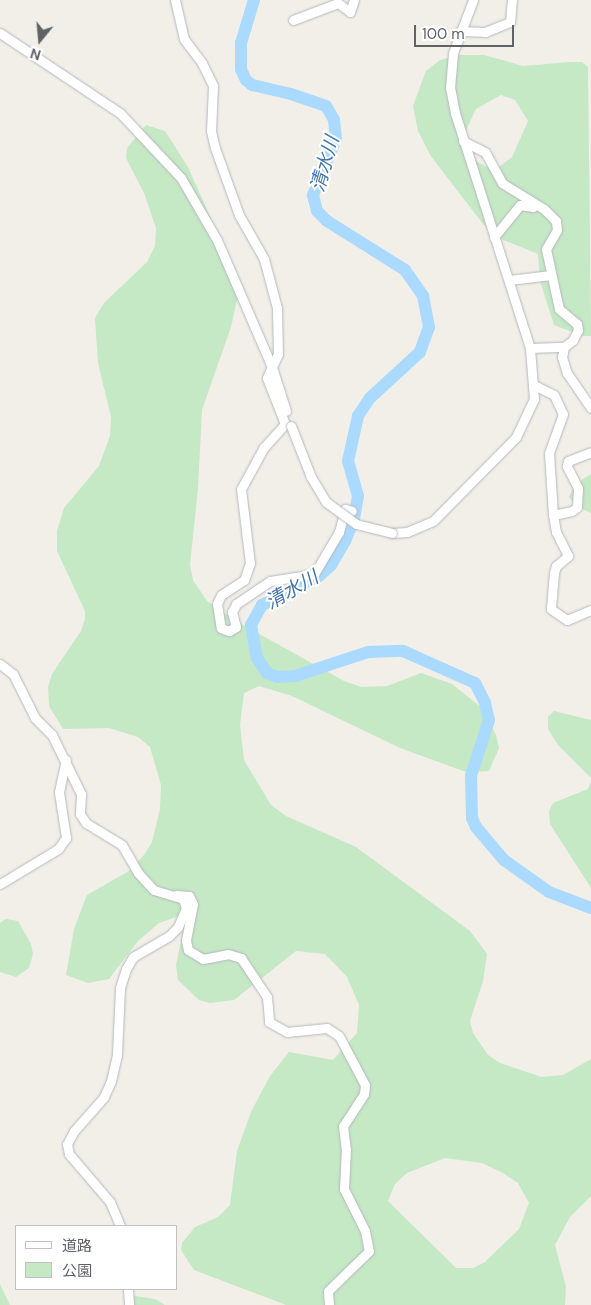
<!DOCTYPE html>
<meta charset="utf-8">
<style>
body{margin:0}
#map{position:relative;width:591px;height:1305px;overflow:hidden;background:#f1efe8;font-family:"DM Sans","Noto Sans JP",sans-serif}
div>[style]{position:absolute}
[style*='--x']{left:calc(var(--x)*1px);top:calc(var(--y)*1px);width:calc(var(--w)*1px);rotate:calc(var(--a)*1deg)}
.green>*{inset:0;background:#c5e8c5}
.river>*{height:12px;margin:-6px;padding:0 6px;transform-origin:6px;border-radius:6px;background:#aadaff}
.roads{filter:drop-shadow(0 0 1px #b5b8bc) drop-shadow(0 0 1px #b5b8bc)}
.minor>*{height:9px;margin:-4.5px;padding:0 4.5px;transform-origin:4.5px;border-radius:4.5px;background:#fff}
.bridges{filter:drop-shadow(0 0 1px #b5b8bc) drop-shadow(0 0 1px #b5b8bc)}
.minor-bridge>*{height:9px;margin:-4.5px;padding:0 4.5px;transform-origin:4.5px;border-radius:4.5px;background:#fff}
span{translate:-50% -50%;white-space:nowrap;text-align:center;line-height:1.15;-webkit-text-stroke:4px #fff;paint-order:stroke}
.water-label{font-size:19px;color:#4174aa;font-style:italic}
.legend{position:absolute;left:15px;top:1225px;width:162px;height:65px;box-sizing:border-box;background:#fff;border:1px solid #bfc1c3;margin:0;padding:6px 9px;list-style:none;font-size:15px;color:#5f6368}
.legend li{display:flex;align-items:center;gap:10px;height:25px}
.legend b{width:25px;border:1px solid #bfc1c3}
.north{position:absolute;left:15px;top:15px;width:50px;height:50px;-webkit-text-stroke:4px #fff;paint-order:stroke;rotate:197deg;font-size:14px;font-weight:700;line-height:20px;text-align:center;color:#5f6368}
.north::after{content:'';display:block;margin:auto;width:18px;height:22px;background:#5f6368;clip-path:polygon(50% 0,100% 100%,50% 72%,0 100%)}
.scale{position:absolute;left:414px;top:25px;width:100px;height:22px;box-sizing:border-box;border:2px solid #5f6368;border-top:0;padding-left:6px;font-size:15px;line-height:18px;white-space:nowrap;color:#5f6368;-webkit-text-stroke:4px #fff;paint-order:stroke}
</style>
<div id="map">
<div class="green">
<i style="clip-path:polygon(evenodd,459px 55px,484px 55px,523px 66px,569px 62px,582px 62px,588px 67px,591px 336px,582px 336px,554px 325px,540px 281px,538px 254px,501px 239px,483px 224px,430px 155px,418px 131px,413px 106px,426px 71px,440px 60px,459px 55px,501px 95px,515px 100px,528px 121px,512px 157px,498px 168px,487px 167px,474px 160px,464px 146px,467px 128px,476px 109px,501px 95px)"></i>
<i style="clip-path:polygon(evenodd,146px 125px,165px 131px,188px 167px,227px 255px,236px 284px,237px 300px,231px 327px,202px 410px,198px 488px,190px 565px,193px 580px,207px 601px,236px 621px,344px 681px,361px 687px,387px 686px,421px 673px,452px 684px,482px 708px,496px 735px,499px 748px,489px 771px,466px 772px,400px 748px,292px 696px,259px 686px,244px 693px,240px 725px,244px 760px,271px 805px,286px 816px,356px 847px,470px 931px,487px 954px,483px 981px,470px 1021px,473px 1033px,488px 1055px,500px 1063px,542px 1077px,563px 1075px,591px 1059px,591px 1196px,570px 1217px,555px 1245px,566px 1287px,565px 1305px,286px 1305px,194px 1270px,181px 1250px,182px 1243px,195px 1227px,218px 1217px,230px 1205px,237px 1151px,251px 1112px,270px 1076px,289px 1052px,333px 1060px,357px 1033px,359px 1005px,347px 977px,325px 954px,296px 951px,234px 1000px,210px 1003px,199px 1000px,178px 980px,176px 965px,186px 918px,179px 916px,159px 923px,138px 941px,109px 979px,88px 983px,66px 975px,74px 929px,87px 895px,129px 871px,144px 855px,152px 842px,160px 809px,161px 785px,150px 747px,138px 737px,109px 728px,63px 729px,49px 706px,48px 687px,52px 674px,81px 631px,85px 619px,85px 611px,57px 551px,57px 531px,64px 508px,99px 466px,110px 436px,111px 417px,98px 363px,95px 318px,104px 303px,147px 262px,155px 246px,156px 228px,144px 193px,126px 158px,127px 148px,146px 125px,445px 1158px,482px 1163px,503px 1173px,518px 1183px,529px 1203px,519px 1229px,485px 1262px,473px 1268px,456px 1268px,388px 1201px,395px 1184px,407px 1173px,445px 1158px)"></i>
<i style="clip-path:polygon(591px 474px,591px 513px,576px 506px,569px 497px,575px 484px)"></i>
<i style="clip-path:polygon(554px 711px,591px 720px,591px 778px,558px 745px,548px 729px,548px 717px)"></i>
<i style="clip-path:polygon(591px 781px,591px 888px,550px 824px,549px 811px,553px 803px,588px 789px)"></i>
<i style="clip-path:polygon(6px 919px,18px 921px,31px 944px,33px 954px,29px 968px,16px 977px,0 972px,0 923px)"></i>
<i style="clip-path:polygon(0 1284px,10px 1305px,0 1305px)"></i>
<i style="clip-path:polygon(135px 1296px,155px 1299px,165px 1305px,125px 1305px)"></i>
</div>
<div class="river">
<i style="--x:254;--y:0;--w:45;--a:106.8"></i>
<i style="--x:241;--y:43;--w:26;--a:90"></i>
<i style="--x:241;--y:69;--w:12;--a:66"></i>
<i style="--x:246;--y:80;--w:8;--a:40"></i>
<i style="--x:252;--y:85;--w:40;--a:13"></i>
<i style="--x:291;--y:94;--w:37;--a:19"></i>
<i style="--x:326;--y:106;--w:16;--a:60"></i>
<i style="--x:334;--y:120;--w:19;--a:84"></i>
<i style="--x:336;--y:139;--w:61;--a:112.3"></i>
<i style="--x:313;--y:195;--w:16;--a:76"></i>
<i style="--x:317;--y:211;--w:14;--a:45"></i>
<i style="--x:327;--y:221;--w:92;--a:32.1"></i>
<i style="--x:405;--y:270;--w:32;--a:55"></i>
<i style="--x:423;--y:296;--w:32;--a:79"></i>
<i style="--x:429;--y:327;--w:27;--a:110"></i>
<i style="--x:420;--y:352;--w:68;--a:137.4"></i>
<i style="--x:370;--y:398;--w:22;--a:124"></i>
<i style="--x:358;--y:416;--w:46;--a:102.5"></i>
<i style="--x:348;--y:461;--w:36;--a:74"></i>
<i style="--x:358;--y:496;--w:23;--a:100"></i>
<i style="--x:354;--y:519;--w:24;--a:112"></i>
<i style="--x:345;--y:541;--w:28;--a:120"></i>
<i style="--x:331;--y:565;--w:16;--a:137"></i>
<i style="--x:319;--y:576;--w:64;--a:153"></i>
<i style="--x:262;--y:605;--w:23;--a:119"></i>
<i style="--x:251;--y:625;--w:34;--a:80"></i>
<i style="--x:257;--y:658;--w:18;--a:56"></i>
<i style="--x:267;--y:673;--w:12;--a:20"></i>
<i style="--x:278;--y:677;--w:17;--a:-3"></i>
<i style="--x:295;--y:676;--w:77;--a:-18.2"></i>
<i style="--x:368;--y:652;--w:35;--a:-2"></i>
<i style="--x:403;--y:651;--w:79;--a:24"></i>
<i style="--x:475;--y:683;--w:22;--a:63"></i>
<i style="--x:485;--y:703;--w:17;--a:77"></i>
<i style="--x:489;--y:720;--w:59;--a:107.8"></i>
<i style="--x:471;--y:776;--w:42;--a:88.6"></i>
<i style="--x:472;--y:818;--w:10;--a:66"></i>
<i style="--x:476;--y:827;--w:43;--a:49.7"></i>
<i style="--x:504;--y:860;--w:55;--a:35.4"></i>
<i style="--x:549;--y:892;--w:45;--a:20.9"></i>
</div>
<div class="roads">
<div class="minor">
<i style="--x:175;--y:0;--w:40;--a:77"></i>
<i style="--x:184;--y:39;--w:30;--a:53"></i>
<i style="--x:202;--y:63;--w:25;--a:64"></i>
<i style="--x:213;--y:86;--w:45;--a:92.5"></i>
<i style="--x:211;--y:131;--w:17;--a:77"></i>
<i style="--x:215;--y:148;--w:71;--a:70.3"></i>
<i style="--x:239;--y:215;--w:51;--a:60.4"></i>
<i style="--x:264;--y:259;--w:51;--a:75.1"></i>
<i style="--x:277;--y:308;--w:46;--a:88.8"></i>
<i style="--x:278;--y:354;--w:26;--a:115"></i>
<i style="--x:267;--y:378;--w:49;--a:68.6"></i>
<i style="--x:285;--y:424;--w:31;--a:132"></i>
<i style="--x:264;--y:447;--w:48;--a:118.7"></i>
<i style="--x:241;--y:489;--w:75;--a:83.1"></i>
<i style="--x:250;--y:563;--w:18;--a:109"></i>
<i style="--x:244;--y:580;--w:27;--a:147"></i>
<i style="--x:221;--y:595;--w:10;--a:114"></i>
<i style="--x:217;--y:604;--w:24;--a:81"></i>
<i style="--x:221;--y:628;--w:9;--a:21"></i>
<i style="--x:229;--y:631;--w:8;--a:-30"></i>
<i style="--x:236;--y:627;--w:16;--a:-105"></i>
<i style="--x:232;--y:612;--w:9;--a:-63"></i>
<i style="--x:236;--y:604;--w:41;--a:-34.1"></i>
<i style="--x:270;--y:581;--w:45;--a:-9"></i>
<i style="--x:314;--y:574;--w:49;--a:-59.2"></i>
<i style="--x:339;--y:532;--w:24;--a:-75"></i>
<i style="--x:345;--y:509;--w:7;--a:16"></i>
<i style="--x:293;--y:20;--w:48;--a:-20.7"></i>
<i style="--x:338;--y:3;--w:15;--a:37"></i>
<i style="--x:350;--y:12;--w:13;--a:-72"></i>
<i style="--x:460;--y:31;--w:25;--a:2"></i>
<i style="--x:485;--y:32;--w:27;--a:-22"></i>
<i style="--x:510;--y:22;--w:22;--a:-85"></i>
<i style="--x:0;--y:33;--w:144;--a:33.7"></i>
<i style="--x:120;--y:113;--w:89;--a:46.8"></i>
<i style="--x:181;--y:178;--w:72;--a:59.9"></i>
<i style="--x:217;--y:240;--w:138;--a:66.6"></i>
<i style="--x:272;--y:367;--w:46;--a:72.3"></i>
<i style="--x:463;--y:141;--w:25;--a:27"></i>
<i style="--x:485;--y:152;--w:35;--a:61"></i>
<i style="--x:502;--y:183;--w:49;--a:31.8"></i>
<i style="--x:544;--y:209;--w:17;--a:45"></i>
<i style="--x:556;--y:221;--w:9;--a:84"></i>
<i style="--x:557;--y:230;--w:22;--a:120"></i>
<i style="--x:546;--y:249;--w:61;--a:77.8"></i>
<i style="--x:559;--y:309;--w:23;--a:40"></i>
<i style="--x:577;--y:324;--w:6;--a:81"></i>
<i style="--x:578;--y:330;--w:11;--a:117"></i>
<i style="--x:573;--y:340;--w:11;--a:142"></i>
<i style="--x:564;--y:347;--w:10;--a:101"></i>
<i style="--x:562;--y:357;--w:17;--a:73"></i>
<i style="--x:567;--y:373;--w:42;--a:55.6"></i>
<i style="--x:494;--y:237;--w:41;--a:-50.9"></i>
<i style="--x:520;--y:205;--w:13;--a:9"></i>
<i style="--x:509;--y:280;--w:42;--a:-6.8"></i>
<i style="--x:530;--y:348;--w:34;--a:-2"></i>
<i style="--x:536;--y:386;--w:20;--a:27"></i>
<i style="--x:554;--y:395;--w:21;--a:65"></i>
<i style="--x:563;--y:414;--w:41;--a:109.7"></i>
<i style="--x:549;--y:453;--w:62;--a:86.3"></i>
<i style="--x:553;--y:515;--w:17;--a:80"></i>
<i style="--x:556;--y:532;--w:27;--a:63"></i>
<i style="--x:568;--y:556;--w:16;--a:140"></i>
<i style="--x:556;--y:566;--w:7;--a:106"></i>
<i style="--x:554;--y:573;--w:36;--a:95"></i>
<i style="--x:551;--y:609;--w:19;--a:35"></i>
<i style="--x:567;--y:620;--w:26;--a:-23"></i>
<i style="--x:553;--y:515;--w:19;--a:-12"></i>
<i style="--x:572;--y:511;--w:6;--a:-39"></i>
<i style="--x:577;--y:507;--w:19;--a:-87"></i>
<i style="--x:578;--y:488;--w:25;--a:-117"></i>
<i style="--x:567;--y:466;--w:5;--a:-79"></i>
<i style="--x:568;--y:461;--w:25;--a:-21"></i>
<i style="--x:392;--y:533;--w:15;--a:-4"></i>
<i style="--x:407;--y:532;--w:28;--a:-23"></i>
<i style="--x:433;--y:521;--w:118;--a:-45.3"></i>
<i style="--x:516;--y:437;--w:42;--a:-64.7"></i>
<i style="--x:534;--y:399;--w:51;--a:-94.5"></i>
<i style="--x:530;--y:348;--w:247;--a:-107.7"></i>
<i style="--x:455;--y:113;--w:25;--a:-101"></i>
<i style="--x:450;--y:88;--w:35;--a:-85"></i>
<i style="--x:453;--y:53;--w:57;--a:-69.3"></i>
<i style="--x:0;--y:664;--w:16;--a:38"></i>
<i style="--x:13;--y:674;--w:49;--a:63.4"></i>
<i style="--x:35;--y:718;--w:24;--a:45"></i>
<i style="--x:52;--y:735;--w:66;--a:63.8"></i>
<i style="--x:81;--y:794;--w:20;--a:93"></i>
<i style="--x:80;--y:814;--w:11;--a:56"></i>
<i style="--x:86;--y:823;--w:42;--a:31.4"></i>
<i style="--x:122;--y:845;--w:32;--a:60"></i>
<i style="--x:138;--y:873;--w:23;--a:47"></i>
<i style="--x:154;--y:890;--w:30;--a:17"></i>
<i style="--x:183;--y:899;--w:9;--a:72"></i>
<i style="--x:186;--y:908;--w:21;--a:113"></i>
<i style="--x:178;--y:927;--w:13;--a:135"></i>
<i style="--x:169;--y:936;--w:42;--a:149.7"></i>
<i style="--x:133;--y:957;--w:14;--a:120"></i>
<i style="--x:126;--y:969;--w:20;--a:108"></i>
<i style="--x:120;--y:988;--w:67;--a:92.6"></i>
<i style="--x:117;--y:1055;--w:27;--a:103"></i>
<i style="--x:111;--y:1081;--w:17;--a:114"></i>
<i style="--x:104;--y:1097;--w:45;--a:131.4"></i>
<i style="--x:74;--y:1131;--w:15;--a:118"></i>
<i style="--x:67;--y:1144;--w:10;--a:79"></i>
<i style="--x:69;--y:1154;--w:63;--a:49.5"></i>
<i style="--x:110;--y:1202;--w:26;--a:67"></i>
<i style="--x:0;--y:884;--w:68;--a:-31.1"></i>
<i style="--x:58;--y:849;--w:14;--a:-54"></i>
<i style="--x:66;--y:838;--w:47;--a:-98.7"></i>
<i style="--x:59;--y:792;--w:33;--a:-78"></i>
<i style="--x:176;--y:895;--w:13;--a:4"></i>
<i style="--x:189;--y:896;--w:9;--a:63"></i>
<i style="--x:193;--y:904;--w:37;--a:101"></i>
<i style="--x:186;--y:940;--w:10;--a:79"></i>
<i style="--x:188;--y:950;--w:17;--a:31"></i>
<i style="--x:203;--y:959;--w:25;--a:-11"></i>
<i style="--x:228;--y:954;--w:14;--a:17"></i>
<i style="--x:241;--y:958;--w:47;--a:56.3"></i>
<i style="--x:267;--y:997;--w:25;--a:85"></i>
<i style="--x:269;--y:1022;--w:21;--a:29"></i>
<i style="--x:287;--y:1032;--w:40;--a:-5.7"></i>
<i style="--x:327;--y:1028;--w:14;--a:34"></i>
<i style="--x:339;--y:1036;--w:55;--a:62"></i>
<i style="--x:365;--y:1085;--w:9;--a:96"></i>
<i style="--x:364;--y:1094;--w:38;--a:123"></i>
<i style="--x:343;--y:1126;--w:23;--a:83"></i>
<i style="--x:346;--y:1149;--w:40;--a:92.9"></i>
<i style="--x:344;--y:1189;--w:47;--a:63.4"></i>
<i style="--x:365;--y:1231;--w:20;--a:79"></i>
<i style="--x:369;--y:1251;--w:57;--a:135.7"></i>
<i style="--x:328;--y:1291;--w:14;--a:86"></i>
<i style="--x:128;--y:1289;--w:16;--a:86"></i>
</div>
</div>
<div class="bridges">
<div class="minor-bridge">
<i style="--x:291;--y:426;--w:55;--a:68.6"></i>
<i style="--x:311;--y:477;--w:29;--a:59"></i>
<i style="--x:326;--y:502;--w:37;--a:36"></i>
<i style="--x:356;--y:524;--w:37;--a:14"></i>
</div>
</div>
<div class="water-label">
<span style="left:325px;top:164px;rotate:-74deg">清水川</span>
<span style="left:292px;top:590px;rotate:-30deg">清水川</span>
</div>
<ul class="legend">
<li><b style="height:6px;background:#fff"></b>道路</li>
<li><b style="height:14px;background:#c5e8c5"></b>公園</li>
</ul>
<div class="north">N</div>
<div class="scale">100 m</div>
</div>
